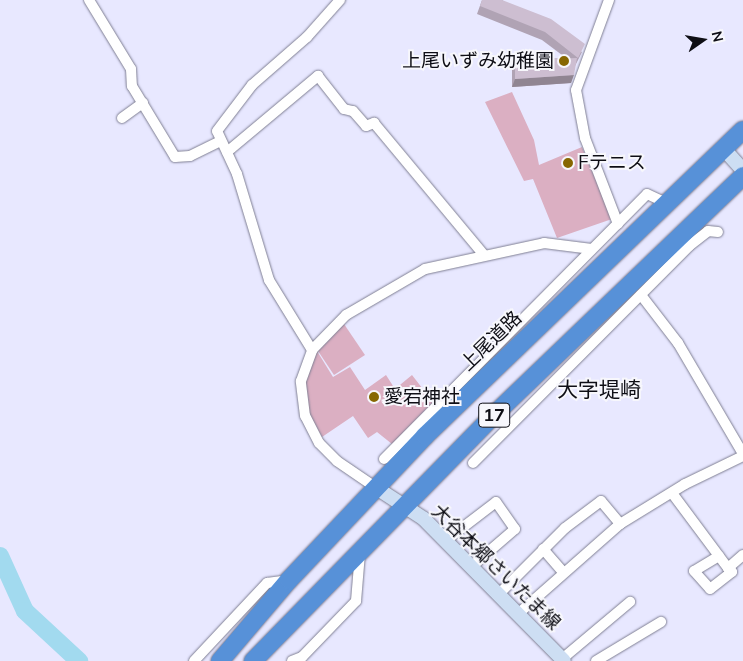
<!DOCTYPE html>
<meta charset="utf-8">
<style>
body{margin:0}
#map{position:relative;width:743px;height:661px;overflow:hidden;background:#e8e8ff;font-family:Mulish,"Noto Sans JP",sans-serif}
div>[style]{position:absolute}
[style*='--x']{left:calc(var(--x)*1px);top:calc(var(--y)*1px);width:calc(var(--w)*1px);rotate:calc(var(--a)*1deg)}
.green>*{inset:0;background:#dbafc2}
.river>*{height:18px;margin:-9px;padding:0 9px;transform-origin:9px;border-radius:9px;background:#a2daef}
.roads{filter:drop-shadow(0 0 1px #7f7f93) drop-shadow(0 0 1px #7f7f93)}
.street>*{height:10px;margin:-5px;padding:0 5px;transform-origin:5px;border-radius:5px;background:#fff}
.secondary>*{height:14px;margin:-7px;padding:0 7px;transform-origin:7px;border-radius:7px;background:#cddef3}
.highway>*{height:18px;margin:-9px;padding:0 9px;transform-origin:9px;border-radius:9px;background:#5791d8}
.wall>*{inset:0;background:#b0a3b4}
.shaded-wall>*{inset:0;background:#908592}
.building>*{inset:0;background:#cdbed1}
.dots>*{width:14px;height:14px;translate:-50% -50%;box-sizing:border-box;border:2px solid #f7f7fc;border-radius:50%}
span{translate:-50% -50%;white-space:nowrap;text-align:center;line-height:1.15;-webkit-text-stroke:4px #f7f7fc;paint-order:stroke}
.shield-label span{padding:1px 4px;background:#f7f7fc;border:1px solid;border-radius:4px;-webkit-text-stroke-width:0}
.shield-label{font-size:18px;color:#0e0e15;font-weight:700}
.poi-label{font-size:19px;color:#0e0e15}
.right{translate:-100% -50%;text-align:right}
.left{translate:0 -50%;text-align:left}
.street-label{font-size:19px;color:#0e0e15}
.quarter-label{font-size:21px;color:#0e0e15}
.north{position:absolute;left:678px;top:15px;width:50px;height:50px;-webkit-text-stroke:4px #f7f7fc;paint-order:stroke;rotate:77deg;font-size:14px;font-weight:700;line-height:20px;text-align:center;color:#0e0e15}
.north::after{content:'';display:block;margin:auto;width:18px;height:22px;background:#0e0e15;clip-path:polygon(50% 0,100% 100%,50% 72%,0 100%)}
</style>
<div id="map">
<div class="green">
<i style="clip-path:polygon(512px 92px,534px 140px,539px 165px,582px 147px,612px 219px,557px 238px,533px 179px,524px 181px,485px 102px)"></i>
<i style="clip-path:polygon(344px 324px,365px 355px,334px 375px,318px 351px)"></i>
<i style="clip-path:polygon(317px 351px,333px 377px,350px 367px,365px 390px,386px 375px,395px 389px,412px 375px,433px 402px,392px 444px,377px 432px,368px 438px,353px 416px,322px 437px,307px 410px,305px 381px)"></i>
</div>
<div class="river">
<i style="--x:0;--y:556;--w:60;--a:65.6"></i>
<i style="--x:25;--y:611;--w:74;--a:42.8"></i>
</div>
<div class="roads">
<div class="street">
<i style="--x:89;--y:0;--w:81;--a:58.7"></i>
<i style="--x:131;--y:69;--w:17;--a:87"></i>
<i style="--x:132;--y:86;--w:83;--a:58.8"></i>
<i style="--x:175;--y:157;--w:15;--a:-4"></i>
<i style="--x:190;--y:156;--w:34;--a:-26"></i>
<i style="--x:609;--y:0;--w:96;--a:110.1"></i>
<i style="--x:576;--y:90;--w:49;--a:79.4"></i>
<i style="--x:585;--y:138;--w:92;--a:69"></i>
<i style="--x:122;--y:118;--w:26;--a:-36"></i>
<i style="--x:227;--y:152;--w:119;--a:-39.9"></i>
<i style="--x:318;--y:76;--w:42;--a:51.8"></i>
<i style="--x:344;--y:109;--w:9;--a:13"></i>
<i style="--x:353;--y:111;--w:20;--a:49"></i>
<i style="--x:366;--y:126;--w:9;--a:-21"></i>
<i style="--x:374;--y:123;--w:172;--a:50.2"></i>
<i style="--x:641;--y:295;--w:61;--a:52.4"></i>
<i style="--x:678;--y:343;--w:129;--a:59.6"></i>
<i style="--x:312;--y:350;--w:82;--a:-121.6"></i>
<i style="--x:269;--y:280;--w:111;--a:-106.8"></i>
<i style="--x:237;--y:174;--w:47;--a:-114.9"></i>
<i style="--x:217;--y:131;--w:58;--a:-52.7"></i>
<i style="--x:252;--y:85;--w:73;--a:-41.1"></i>
<i style="--x:307;--y:37;--w:50;--a:-48.3"></i>
<i style="--x:384;--y:459;--w:373;--a:-45.2"></i>
<i style="--x:647;--y:194;--w:19;--a:25"></i>
<i style="--x:473;--y:463;--w:306;--a:-45.1"></i>
<i style="--x:689;--y:246;--w:24;--a:-38"></i>
<i style="--x:708;--y:231;--w:10;--a:6"></i>
<i style="--x:375;--y:487;--w:46;--a:-145.6"></i>
<i style="--x:337;--y:461;--w:25;--a:-135"></i>
<i style="--x:319;--y:443;--w:30;--a:-117"></i>
<i style="--x:305;--y:416;--w:35;--a:-97"></i>
<i style="--x:301;--y:381;--w:33;--a:-70"></i>
<i style="--x:312;--y:350;--w:49;--a:-45.8"></i>
<i style="--x:346;--y:315;--w:91;--a:-30.2"></i>
<i style="--x:425;--y:269;--w:122;--a:-12.3"></i>
<i style="--x:544;--y:243;--w:48;--a:7.1"></i>
<i style="--x:672;--y:493;--w:94;--a:53.3"></i>
<i style="--x:728;--y:568;--w:20;--a:-41"></i>
<i style="--x:445;--y:541;--w:64;--a:-37.4"></i>
<i style="--x:496;--y:502;--w:33;--a:55"></i>
<i style="--x:515;--y:529;--w:58;--a:139.2"></i>
<i style="--x:543;--y:549;--w:30;--a:49"></i>
<i style="--x:719;--y:556;--w:29;--a:149"></i>
<i style="--x:694;--y:571;--w:24;--a:48"></i>
<i style="--x:710;--y:589;--w:28;--a:-38"></i>
<i style="--x:732;--y:572;--w:6;--a:-135"></i>
<i style="--x:499;--y:594;--w:93;--a:-45"></i>
<i style="--x:565;--y:528;--w:45;--a:-36.9"></i>
<i style="--x:601;--y:501;--w:30;--a:50"></i>
<i style="--x:519;--y:613;--w:135;--a:-41.4"></i>
<i style="--x:620;--y:524;--w:76;--a:-31.6"></i>
<i style="--x:685;--y:484;--w:64;--a:-25.8"></i>
<i style="--x:562;--y:659;--w:89;--a:-40"></i>
<i style="--x:194;--y:661;--w:107;--a:-46.9"></i>
<i style="--x:267;--y:583;--w:21;--a:-8"></i>
<i style="--x:292;--y:661;--w:11;--a:-22"></i>
<i style="--x:302;--y:657;--w:78;--a:-46"></i>
<i style="--x:356;--y:601;--w:48;--a:-85.2"></i>
<i style="--x:596;--y:661;--w:76;--a:-31"></i>
</div>
<div class="secondary">
<i style="--x:723;--y:148;--w:30;--a:48"></i>
<i style="--x:375;--y:487;--w:59;--a:33.1"></i>
<i style="--x:424;--y:519;--w:199;--a:45.4"></i>
</div>
<div class="highway">
<i style="--x:220;--y:661;--w:106;--a:-49.6"></i>
<i style="--x:289;--y:580;--w:198;--a:-46.6"></i>
<i style="--x:425;--y:436;--w:441;--a:-43.9"></i>
<i style="--x:253;--y:661;--w:349;--a:-45.6"></i>
<i style="--x:497;--y:412;--w:341;--a:-43.8"></i>
</div>
</div>
<div class="wall">
<i style="clip-path:polygon(482px 0,502px 0,582px 52px,575px 66px,571px 83px,512px 87px,512px 68px,515px 60px,566px 58px,542px 40px,477px 14px)"></i>
</div>
<div class="shaded-wall">
<i style="clip-path:polygon(574px 75px,571px 83px,512px 87px,515px 79px)"></i>
</div>
<div class="building">
<i style="clip-path:polygon(482px 0,502px 0,551px 19px,585px 44px,578px 58px,545px 32px,480px 6px)"></i>
<i style="clip-path:polygon(577px 58px,574px 75px,515px 79px,515px 60px)"></i>
</div>
<div class="dots">
<i style="left:564px;top:61px;background:#876701"></i>
<i style="left:568px;top:163px;background:#876701"></i>
<i style="left:374px;top:397px;background:#876701"></i>
</div>
<div class="shield-label">
<span style="left:494px;top:415px">17</span>
</div>
<div class="poi-label">
<span class="right" style="left:554px;top:61px">上尾いずみ幼稚園</span>
<span class="left" style="left:578px;top:163px">Fテニス</span>
<span class="left" style="left:384px;top:397px">愛宕神社</span>
</div>
<div class="street-label">
<span style="left:491px;top:341px;rotate:-44deg">上尾道路</span>
<span style="left:496px;top:567px;rotate:44deg">大谷本郷さいたま線</span>
</div>
<div class="quarter-label">
<span style="left:599px;top:389px">大字堤崎</span>
</div>
<div class="north">N</div>
</div>
